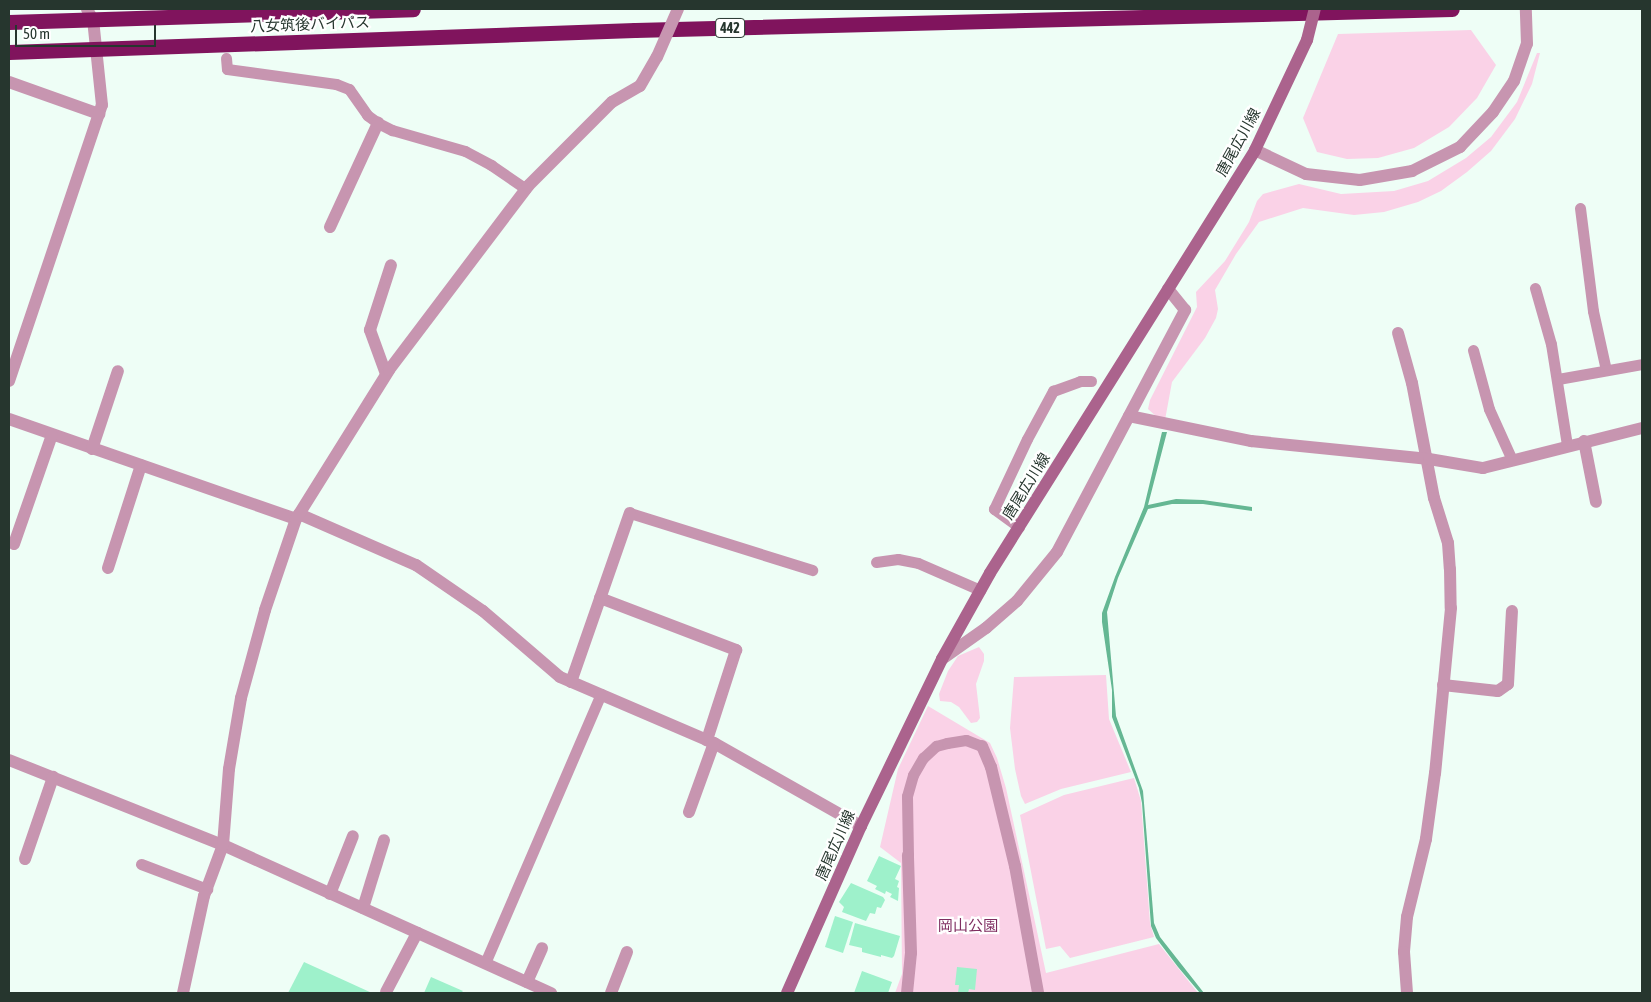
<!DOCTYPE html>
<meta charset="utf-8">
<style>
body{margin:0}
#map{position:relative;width:1651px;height:1002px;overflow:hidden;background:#eefef6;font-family:"Asap Condensed","Noto Sans JP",sans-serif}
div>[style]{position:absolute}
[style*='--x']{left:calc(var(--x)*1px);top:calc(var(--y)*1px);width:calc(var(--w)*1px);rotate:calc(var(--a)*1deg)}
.green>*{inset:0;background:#fad2e7}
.water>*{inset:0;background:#65b793}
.building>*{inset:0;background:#9ef1cb}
.lane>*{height:11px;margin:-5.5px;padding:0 5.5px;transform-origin:5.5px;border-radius:5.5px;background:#c795b0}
.street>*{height:12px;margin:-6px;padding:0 6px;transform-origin:6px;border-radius:6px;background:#c795b0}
.secondary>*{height:12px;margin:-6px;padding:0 6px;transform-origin:6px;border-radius:6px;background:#ab638d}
.highway>*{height:15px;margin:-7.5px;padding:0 7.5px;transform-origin:7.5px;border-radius:7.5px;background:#80145d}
.street-bridge>*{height:12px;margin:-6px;padding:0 6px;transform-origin:6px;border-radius:6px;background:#c795b0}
.secondary-bridge>*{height:12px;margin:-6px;padding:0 6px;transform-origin:6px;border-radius:6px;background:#ab638d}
span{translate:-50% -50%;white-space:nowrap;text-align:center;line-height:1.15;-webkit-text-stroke:4.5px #fff;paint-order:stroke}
.shield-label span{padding:1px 4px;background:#fff;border:1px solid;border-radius:4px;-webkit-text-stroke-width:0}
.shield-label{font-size:14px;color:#26362e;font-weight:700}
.street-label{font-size:15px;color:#26362e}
.park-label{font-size:15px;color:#7f2e61}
.frame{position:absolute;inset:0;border:10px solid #26362e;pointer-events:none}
.scale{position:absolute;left:15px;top:25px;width:141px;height:22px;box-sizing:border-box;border:2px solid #26362e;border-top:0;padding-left:6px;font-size:15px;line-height:18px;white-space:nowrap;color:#26362e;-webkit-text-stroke:4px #fff;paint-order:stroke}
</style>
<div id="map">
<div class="green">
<i style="clip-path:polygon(1471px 30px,1496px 65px,1477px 98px,1449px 127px,1414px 148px,1378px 158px,1347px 159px,1317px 152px,1303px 118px,1338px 34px)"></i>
<i style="clip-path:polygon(1537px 53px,1540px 53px,1532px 84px,1515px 119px,1491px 151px,1467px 172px,1441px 191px,1418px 202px,1384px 212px,1354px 215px,1303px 208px,1259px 222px,1236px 254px,1215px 290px,1218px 309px,1216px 318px,1205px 338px,1172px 382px,1165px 420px,1158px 418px,1148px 409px,1150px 400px,1197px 307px,1196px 292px,1225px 261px,1249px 222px,1257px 201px,1263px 194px,1299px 184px,1341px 194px,1394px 191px,1428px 181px,1466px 158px,1491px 137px,1517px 102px)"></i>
<i style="clip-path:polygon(979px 647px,984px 654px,984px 661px,976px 684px,980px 718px,977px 722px,971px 723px,959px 707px,951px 702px,940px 701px,939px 694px,948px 671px,958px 656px)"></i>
<i style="clip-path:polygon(1106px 675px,1109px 719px,1131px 772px,1061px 789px,1025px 804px,1021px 796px,1015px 769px,1010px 728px,1014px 677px)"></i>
<i style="clip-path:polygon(928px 706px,990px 743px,997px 758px,1006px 788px,1046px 973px,1159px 944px,1198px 993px,895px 993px,902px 974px,901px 863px,880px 847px,898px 769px)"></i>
<i style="clip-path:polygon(1134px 778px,1141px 801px,1150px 923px,1154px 937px,1070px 958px,1060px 946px,1046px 949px,1020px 815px,1064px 795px)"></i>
</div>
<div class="water">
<i style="clip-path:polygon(1162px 432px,1167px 432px,1148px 505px,1176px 499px,1203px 500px,1252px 507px,1252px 511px,1203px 504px,1172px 504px,1148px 509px,1118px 578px,1107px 612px,1116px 716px,1143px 791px,1154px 923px,1160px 937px,1204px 993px,1200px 993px,1178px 967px,1156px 938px,1151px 926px,1142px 803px,1139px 788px,1112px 717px,1112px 690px,1102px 622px,1102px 613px,1115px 577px,1144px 507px)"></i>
</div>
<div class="building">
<i style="clip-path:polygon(879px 856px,901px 866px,895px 879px,899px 881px,897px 887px,899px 888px,898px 901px,890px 897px,892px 894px,886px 891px,885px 894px,875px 889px,877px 886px,867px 881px)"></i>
<i style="clip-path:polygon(851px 883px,883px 897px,885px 900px,881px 908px,877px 907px,875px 914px,870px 913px,866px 921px,842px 912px,844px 907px,839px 902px)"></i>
<i style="clip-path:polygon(835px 916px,853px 922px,843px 953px,825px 947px)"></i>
<i style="clip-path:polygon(855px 923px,900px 936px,894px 956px,892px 958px,881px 955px,881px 957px,862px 952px,862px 948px,849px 945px)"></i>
<i style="clip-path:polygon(304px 962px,372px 993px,288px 993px)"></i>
<i style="clip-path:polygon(957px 967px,977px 969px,975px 990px,969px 989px,968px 993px,958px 993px,959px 985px,955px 985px)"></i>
<i style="clip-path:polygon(862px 971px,892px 982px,888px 993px,854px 993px)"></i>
<i style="clip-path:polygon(431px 977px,463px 991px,461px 993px,424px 993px)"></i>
</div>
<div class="lane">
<i style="--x:226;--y:58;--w:11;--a:85"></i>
<i style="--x:227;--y:69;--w:110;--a:7.8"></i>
<i style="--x:336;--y:84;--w:14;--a:21"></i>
<i style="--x:349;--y:89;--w:32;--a:55"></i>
<i style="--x:367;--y:115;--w:14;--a:36"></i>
<i style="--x:378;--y:123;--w:16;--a:27"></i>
<i style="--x:392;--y:130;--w:76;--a:16"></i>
<i style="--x:465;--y:151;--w:30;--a:28"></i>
<i style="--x:491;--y:165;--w:42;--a:34.4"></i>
<i style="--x:1580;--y:208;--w:104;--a:82.8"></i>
<i style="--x:1593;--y:311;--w:60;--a:77.6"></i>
<i style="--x:1535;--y:288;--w:58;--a:74.1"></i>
<i style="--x:1551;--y:344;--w:102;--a:81"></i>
<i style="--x:1473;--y:350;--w:61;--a:74.8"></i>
<i style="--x:1489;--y:409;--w:56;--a:65.7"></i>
<i style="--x:1558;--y:379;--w:85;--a:-10.1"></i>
<i style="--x:630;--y:513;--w:191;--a:17.4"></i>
<i style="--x:1019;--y:527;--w:31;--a:-144"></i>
<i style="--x:994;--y:509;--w:77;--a:-64.8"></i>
<i style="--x:1027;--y:439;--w:55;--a:-61.6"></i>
<i style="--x:1053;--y:391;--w:29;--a:-20"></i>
<i style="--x:1080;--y:381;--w:11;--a:0"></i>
<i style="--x:876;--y:562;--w:22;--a:-8"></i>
<i style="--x:898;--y:559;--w:20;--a:11"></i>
<i style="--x:918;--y:563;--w:68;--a:23.5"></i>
<i style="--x:908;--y:855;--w:59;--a:-91"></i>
<i style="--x:907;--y:796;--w:22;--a:-74"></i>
<i style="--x:913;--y:775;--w:20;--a:-60"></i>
<i style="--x:923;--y:758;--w:18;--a:-43"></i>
<i style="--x:936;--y:746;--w:11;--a:-15"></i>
<i style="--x:947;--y:743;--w:19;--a:-9"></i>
<i style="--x:966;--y:740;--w:17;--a:21"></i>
<i style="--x:141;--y:864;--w:71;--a:20.7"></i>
<i style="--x:485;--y:963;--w:293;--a:-66.7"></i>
</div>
<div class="street">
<i style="--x:9;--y:82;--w:96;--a:19.6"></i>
<i style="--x:1255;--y:150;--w:56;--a:25.2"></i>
<i style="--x:1306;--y:174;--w:54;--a:6.3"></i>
<i style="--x:1360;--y:180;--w:53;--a:-9.8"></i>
<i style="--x:1412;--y:171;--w:54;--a:-26.6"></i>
<i style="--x:1460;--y:147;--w:48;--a:-46.7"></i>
<i style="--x:1493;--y:112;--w:37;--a:-56"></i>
<i style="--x:1514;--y:81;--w:39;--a:-71"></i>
<i style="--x:1527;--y:44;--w:35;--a:-92"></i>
<i style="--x:330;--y:227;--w:115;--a:-65.2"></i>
<i style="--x:1398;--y:333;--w:52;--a:74.4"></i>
<i style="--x:1412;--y:383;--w:117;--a:79.2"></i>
<i style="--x:1434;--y:498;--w:47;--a:72.7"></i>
<i style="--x:1448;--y:543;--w:26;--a:86"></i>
<i style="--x:1450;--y:569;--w:39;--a:89"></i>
<i style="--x:1451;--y:608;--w:166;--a:95.5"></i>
<i style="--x:1435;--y:773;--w:67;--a:97.8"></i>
<i style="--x:1426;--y:839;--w:80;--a:103.7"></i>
<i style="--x:1407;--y:917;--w:35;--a:95"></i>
<i style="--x:1404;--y:952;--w:41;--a:85.8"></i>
<i style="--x:386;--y:374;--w:47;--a:-110"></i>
<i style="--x:370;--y:330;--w:68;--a:-72.1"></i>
<i style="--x:9;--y:381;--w:291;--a:-71.4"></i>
<i style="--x:102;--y:105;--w:85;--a:-96"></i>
<i style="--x:93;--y:20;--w:13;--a:-119"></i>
<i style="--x:1129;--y:416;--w:125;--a:11.6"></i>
<i style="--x:1251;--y:441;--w:179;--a:5.8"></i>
<i style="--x:1429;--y:459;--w:55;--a:9.5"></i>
<i style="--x:1483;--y:468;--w:164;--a:-14.1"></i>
<i style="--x:9;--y:419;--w:304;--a:19.2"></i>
<i style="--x:1584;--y:441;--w:62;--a:78.9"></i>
<i style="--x:92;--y:449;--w:82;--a:-71.6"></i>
<i style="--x:299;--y:514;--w:128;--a:23.6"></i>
<i style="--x:416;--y:565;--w:81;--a:34.5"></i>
<i style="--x:483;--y:611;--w:101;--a:40.6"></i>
<i style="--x:560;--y:677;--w:168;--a:23.2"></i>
<i style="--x:714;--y:743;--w:169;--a:29.5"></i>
<i style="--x:14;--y:544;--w:115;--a:-70.8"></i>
<i style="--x:108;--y:568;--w:108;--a:-72.2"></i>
<i style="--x:600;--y:598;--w:146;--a:20.9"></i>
<i style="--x:736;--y:650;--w:95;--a:107.9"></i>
<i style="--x:942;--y:659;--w:54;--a:-35.2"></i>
<i style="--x:986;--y:628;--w:41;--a:-41.1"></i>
<i style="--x:1017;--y:601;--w:63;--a:-50.8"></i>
<i style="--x:1057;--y:552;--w:274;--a:-62.1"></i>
<i style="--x:1185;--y:310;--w:27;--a:-129"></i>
<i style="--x:571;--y:682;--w:179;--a:-70.8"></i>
<i style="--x:1443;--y:685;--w:55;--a:6.2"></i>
<i style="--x:1498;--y:691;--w:12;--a:-35"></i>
<i style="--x:1508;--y:684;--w:73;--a:-86.9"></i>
<i style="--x:982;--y:746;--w:23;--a:67"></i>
<i style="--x:991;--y:767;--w:102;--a:76.4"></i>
<i style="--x:1015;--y:866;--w:129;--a:79.7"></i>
<i style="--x:9;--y:760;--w:230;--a:21.7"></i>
<i style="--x:223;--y:845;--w:360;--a:24.3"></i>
<i style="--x:689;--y:812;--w:73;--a:-70.1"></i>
<i style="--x:25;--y:859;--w:87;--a:-71.1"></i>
<i style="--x:330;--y:894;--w:62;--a:-68.4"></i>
<i style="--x:363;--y:908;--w:71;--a:-72.8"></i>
<i style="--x:527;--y:982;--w:37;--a:-66"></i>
<i style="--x:386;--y:992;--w:67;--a:-62.3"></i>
<i style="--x:183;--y:993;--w:99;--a:-77.8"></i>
<i style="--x:204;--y:896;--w:54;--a:-69.6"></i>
<i style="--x:223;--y:845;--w:76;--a:-85.5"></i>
<i style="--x:229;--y:769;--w:72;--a:-80.4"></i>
<i style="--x:241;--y:698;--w:91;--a:-74.7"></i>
<i style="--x:265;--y:610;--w:96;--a:-71.2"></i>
<i style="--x:296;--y:519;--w:176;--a:-58"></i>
<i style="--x:389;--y:370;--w:231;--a:-52.9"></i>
<i style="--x:528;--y:186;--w:119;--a:-45"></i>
<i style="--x:612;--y:102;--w:32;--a:-30"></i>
<i style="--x:640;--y:86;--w:34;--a:-60"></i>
<i style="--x:611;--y:993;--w:44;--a:-68.7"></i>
<i style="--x:907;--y:993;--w:40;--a:-84.3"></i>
<i style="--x:911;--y:953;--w:98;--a:-91.8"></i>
</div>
<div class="secondary">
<i style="--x:787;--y:993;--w:183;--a:-66.1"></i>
<i style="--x:861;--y:826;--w:186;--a:-64.1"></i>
<i style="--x:942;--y:659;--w:98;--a:-60.8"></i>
<i style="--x:990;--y:573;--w:499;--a:-57.9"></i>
<i style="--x:1255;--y:150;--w:122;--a:-64.7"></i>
</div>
<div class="highway">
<i style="--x:9;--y:22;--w:404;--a:-1.8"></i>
<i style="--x:9;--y:52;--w:626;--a:-2.01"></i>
<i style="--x:635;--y:30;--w:817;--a:-1.47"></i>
</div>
<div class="street-bridge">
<i style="--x:657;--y:57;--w:52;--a:-66.4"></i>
</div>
<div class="secondary-bridge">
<i style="--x:1307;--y:40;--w:32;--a:-76"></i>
</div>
<div class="shield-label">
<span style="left:730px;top:28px">442</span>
</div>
<div class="street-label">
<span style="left:310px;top:24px;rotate:-2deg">八女筑後バイパス</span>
<span style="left:1238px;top:142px;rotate:-61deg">唐尾広川線</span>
<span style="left:1026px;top:486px;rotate:-58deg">唐尾広川線</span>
<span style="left:835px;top:845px;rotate:-66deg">唐尾広川線</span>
</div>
<div class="park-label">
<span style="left:968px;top:926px">岡山公園</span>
</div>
<div class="frame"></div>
<div class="scale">50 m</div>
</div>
